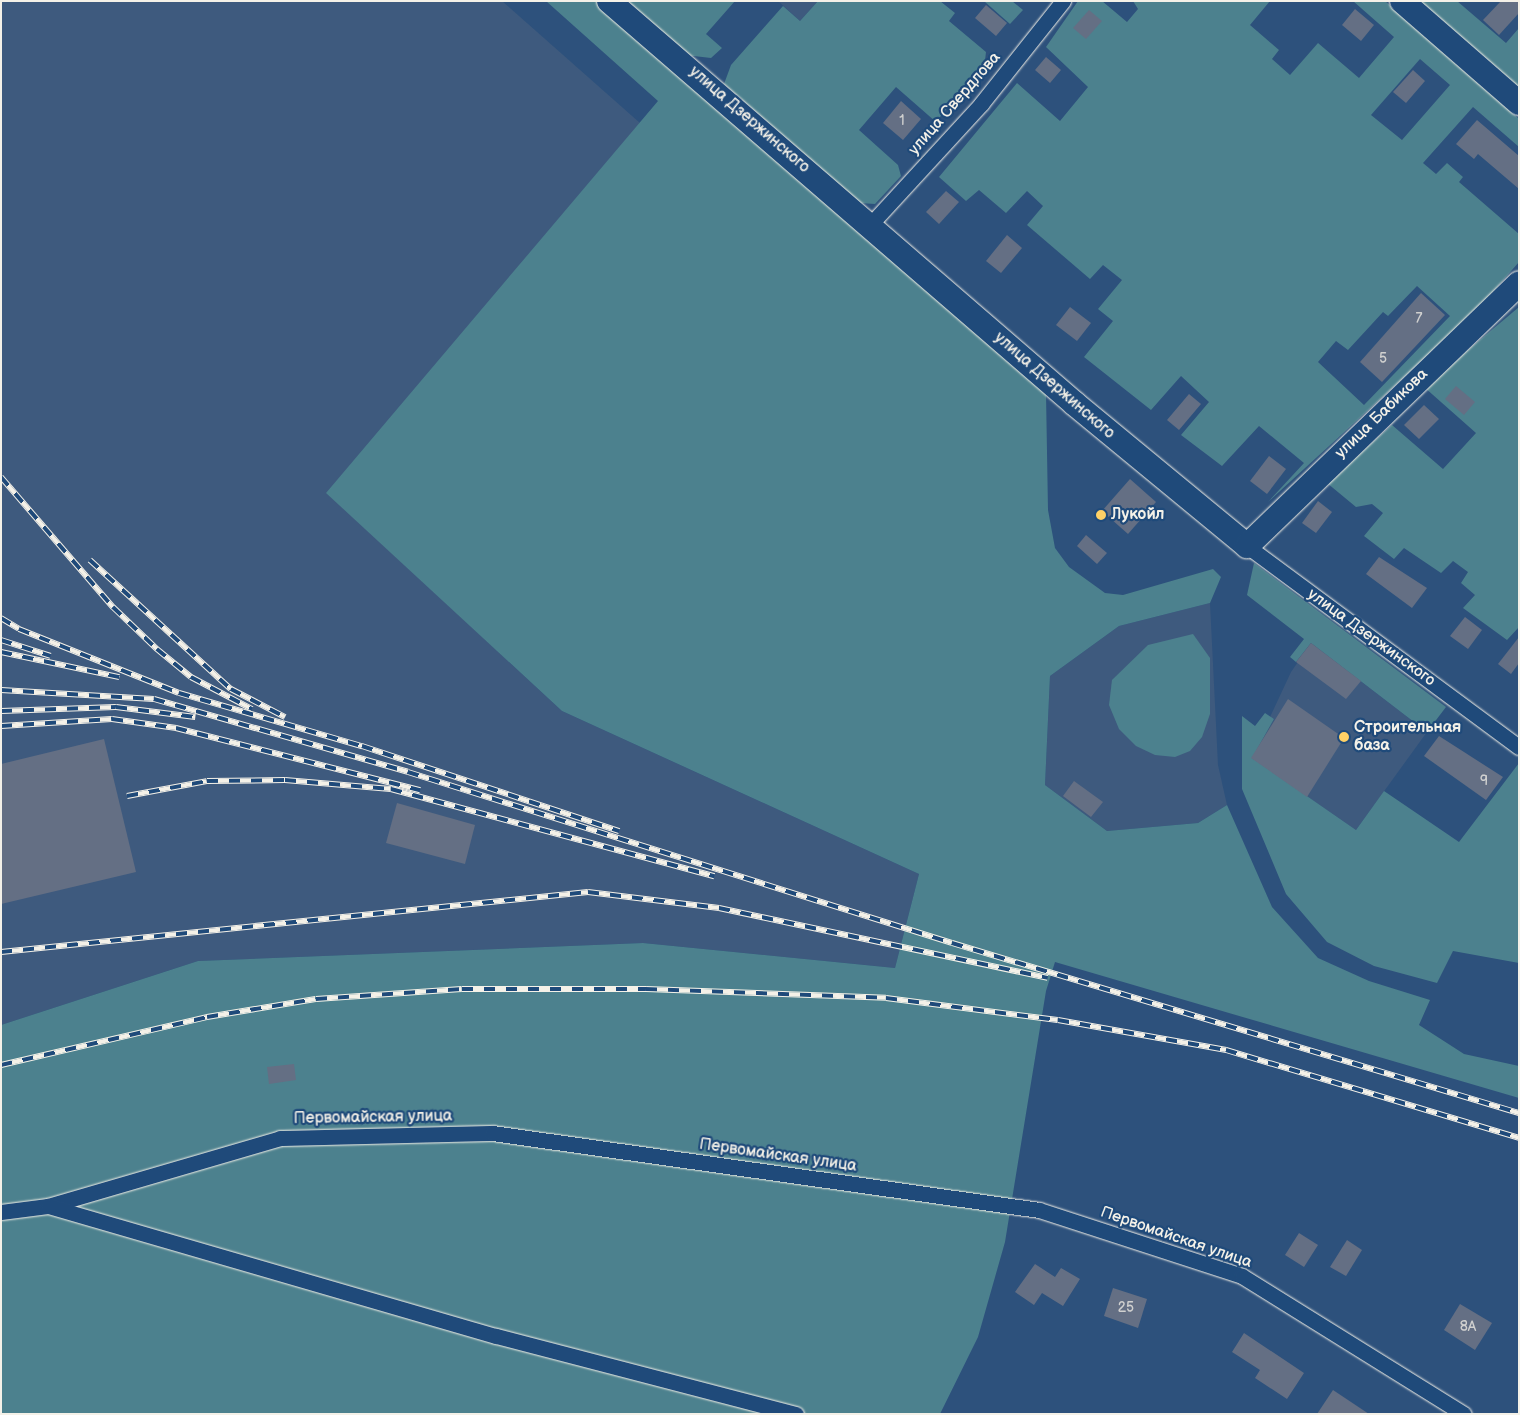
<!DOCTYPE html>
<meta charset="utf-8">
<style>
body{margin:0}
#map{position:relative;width:1520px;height:1415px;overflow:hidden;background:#2d517c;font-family:"Balsamiq Sans",sans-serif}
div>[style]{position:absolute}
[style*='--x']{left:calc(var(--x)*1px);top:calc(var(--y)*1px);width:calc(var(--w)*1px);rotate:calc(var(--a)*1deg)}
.built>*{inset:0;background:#3e5a7e}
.green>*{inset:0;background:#4c818e}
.building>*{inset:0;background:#646f84}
.roads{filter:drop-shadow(0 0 1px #f4f1e8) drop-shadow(0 0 1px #f4f1e8)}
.street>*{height:15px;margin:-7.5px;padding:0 7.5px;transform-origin:7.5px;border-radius:7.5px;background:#1f4a7a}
.primary>*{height:24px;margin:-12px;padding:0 12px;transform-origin:12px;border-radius:12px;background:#1f4a7a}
.rail>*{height:5.5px;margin-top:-2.75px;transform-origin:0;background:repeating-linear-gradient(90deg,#1f4a7a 0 11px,#f4f1e8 0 22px);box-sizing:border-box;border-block:1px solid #f4f1e8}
.dots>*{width:14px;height:14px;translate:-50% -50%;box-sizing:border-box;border:2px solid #1f4a7a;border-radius:50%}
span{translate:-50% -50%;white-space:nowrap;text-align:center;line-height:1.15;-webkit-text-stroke:4.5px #1f4a7a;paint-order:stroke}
.number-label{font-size:14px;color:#d0d0cf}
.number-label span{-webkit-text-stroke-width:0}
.street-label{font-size:16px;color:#f4f1e8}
.poi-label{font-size:16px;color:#f4f1e8;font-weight:700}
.left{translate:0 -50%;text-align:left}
.frame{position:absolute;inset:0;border:2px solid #f4f1e8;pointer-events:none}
</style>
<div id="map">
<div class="built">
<i style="clip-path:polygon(1px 1px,502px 1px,640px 123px,327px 493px,562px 711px,919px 874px,895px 968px,643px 943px,198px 961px,1px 1025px)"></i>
<i style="clip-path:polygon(778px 1px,818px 1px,800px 21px)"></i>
<i style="clip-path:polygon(1210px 603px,1218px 765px,1227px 805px,1198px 823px,1107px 831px,1045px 785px,1050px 676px,1119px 626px)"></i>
<i style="clip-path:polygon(1311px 643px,1427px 732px,1356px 830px,1251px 758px,1274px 719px,1270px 717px,1291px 672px)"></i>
</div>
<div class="green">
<i style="clip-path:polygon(546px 1px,595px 1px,1046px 393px,1048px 510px,1055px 548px,1069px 567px,1105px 593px,1123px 595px,1213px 569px,1221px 577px,1210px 603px,1119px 626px,1050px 676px,1045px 785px,1107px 831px,1198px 823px,1227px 805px,1272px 907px,1318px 958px,1369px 981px,1430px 1000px,1419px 1025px,1464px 1054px,1519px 1066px,1519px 1098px,1055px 962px,1046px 991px,1005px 1242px,978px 1337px,940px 1414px,1px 1414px,1px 1025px,198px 961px,643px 943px,895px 968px,919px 874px,562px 711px,326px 493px,658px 101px)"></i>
<i style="clip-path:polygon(621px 1px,735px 1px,706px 34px,722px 48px,711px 58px,685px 55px)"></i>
<i style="clip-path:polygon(818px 1px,940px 1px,955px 13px,949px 21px,986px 52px,985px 61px,936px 122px,896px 87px,859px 130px,898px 165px,901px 176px,875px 204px,860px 203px,724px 84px,731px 65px,783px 6px,800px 21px)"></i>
<i style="clip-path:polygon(984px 1px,1012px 1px,1023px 10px,1010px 24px)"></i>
<i style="clip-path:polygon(evenodd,1078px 1px,1102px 1px,1127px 22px,1138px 9px,1133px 1px,1270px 1px,1250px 25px,1279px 50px,1272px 59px,1290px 75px,1318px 43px,1359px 78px,1394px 37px,1353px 1px,1385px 1px,1519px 119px,1519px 147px,1473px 107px,1423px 163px,1436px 174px,1447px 163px,1463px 177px,1459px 182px,1519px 234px,1519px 262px,1476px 311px,1268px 502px,1304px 463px,1259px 426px,1222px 466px,1181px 435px,1209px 402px,1181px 376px,1151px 410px,1084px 357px,1113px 321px,1098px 309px,1122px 280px,1103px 265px,1090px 279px,1027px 225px,1043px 206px,1027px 191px,1006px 213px,979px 190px,966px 201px,939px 177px,1017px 83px,1060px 121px,1088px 87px,1046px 47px,1078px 1px,1420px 59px,1450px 85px,1402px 140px,1371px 115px,1420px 59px,1078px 1px,1417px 286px,1450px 316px,1364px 405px,1318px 362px,1336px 341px,1348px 350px,1383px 312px,1388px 316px,1417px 286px)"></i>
<i style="clip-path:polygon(1419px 1px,1457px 1px,1506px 43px,1519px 28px,1519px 89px)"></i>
<i style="clip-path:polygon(1519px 307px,1519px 627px,1507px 640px,1463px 608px,1475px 595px,1461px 583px,1468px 572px,1453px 561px,1441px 573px,1404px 548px,1394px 559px,1364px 536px,1383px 513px,1372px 504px,1356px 507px,1327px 483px,1392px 425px,1443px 469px,1476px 433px,1424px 387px)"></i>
<i style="clip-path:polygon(1254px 563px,1446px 707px,1427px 732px,1311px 643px,1296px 662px,1290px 657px,1304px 639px,1247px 595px)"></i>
<i style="clip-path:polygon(1193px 634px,1210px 658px,1210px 714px,1202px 737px,1190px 751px,1175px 757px,1155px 755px,1136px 746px,1119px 729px,1109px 705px,1112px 680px,1148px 645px)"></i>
<i style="clip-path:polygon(1265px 713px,1274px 719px,1252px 758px,1356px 830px,1384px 791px,1459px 842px,1519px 763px,1519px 963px,1453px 951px,1437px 983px,1374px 966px,1327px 942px,1286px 894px,1242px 789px,1242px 716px,1255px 726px)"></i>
</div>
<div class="building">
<i style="clip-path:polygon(1501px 1px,1519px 1px,1519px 13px,1499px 35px,1483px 20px)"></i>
<i style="clip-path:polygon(986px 5px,1007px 23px,996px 36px,975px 18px)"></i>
<i style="clip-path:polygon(1355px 9px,1374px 25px,1361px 41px,1342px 25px)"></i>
<i style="clip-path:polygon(1089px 10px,1102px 21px,1086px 39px,1073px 28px)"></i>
<i style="clip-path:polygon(1046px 57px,1061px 70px,1050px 83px,1035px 70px)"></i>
<i style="clip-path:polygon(1413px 70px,1425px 81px,1406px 103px,1393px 92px)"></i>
<i style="clip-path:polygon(901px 101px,921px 119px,903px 140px,883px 123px)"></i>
<i style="clip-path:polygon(1477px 120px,1519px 156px,1519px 189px,1478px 154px,1474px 159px,1456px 144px)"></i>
<i style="clip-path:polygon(946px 191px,959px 202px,939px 224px,926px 212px)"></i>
<i style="clip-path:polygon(1007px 235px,1022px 248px,1001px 273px,986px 261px)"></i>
<i style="clip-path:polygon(1421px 293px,1445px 315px,1382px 382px,1360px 362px)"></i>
<i style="clip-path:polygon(1070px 307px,1091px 323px,1077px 341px,1056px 325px)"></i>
<i style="clip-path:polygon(1456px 386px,1475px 402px,1464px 415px,1445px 399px)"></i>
<i style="clip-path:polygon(1189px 394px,1201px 404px,1179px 430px,1167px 420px)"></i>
<i style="clip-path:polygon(1424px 405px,1439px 419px,1419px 439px,1404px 425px)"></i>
<i style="clip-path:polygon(1269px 456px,1286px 469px,1267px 494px,1250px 481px)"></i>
<i style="clip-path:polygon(1130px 479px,1156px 502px,1128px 534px,1102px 511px)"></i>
<i style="clip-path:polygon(1318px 501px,1332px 512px,1316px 533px,1302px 523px)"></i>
<i style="clip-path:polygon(1086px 535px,1107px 553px,1097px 564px,1077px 546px)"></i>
<i style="clip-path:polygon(1379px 557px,1427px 588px,1412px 608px,1366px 574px)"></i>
<i style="clip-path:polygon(1465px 617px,1482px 630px,1468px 649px,1450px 636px)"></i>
<i style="clip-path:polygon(1519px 637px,1519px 663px,1511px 674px,1498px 664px)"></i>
<i style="clip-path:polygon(1311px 643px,1361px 681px,1346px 699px,1296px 662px)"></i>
<i style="clip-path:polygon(1288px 699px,1344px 738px,1307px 797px,1251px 758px)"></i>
<i style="clip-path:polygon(1439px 736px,1503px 777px,1486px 800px,1424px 756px)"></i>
<i style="clip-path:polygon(104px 739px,136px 872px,1px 904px,1px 764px)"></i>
<i style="clip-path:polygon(1074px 781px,1103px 802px,1091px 817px,1063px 796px)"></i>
<i style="clip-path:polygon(397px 803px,475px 825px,465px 864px,386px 843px)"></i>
<i style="clip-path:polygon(294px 1064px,296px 1080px,269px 1084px,267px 1067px)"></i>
<i style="clip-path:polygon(1299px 1233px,1318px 1245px,1304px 1267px,1285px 1255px)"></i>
<i style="clip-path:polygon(1347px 1240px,1362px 1250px,1346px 1276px,1330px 1267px)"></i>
<i style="clip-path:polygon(1035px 1264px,1055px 1277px,1061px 1268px,1080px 1279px,1063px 1306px,1042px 1293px,1034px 1305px,1015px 1292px)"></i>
<i style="clip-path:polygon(1113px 1288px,1147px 1299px,1138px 1328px,1104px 1316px)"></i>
<i style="clip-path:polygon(1460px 1304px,1492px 1323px,1475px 1350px,1444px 1330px)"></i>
<i style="clip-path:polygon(1244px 1333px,1304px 1373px,1287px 1399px,1255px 1378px,1260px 1370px,1232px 1352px)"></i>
<i style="clip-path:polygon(1333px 1390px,1369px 1414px,1317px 1414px)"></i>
</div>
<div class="roads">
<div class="street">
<i style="--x:869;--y:226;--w:166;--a:-47.4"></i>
<i style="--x:981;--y:104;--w:132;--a:-51.5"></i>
<i style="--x:1247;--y:546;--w:338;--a:36.5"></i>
<i style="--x:48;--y:1206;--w:242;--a:-16.3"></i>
<i style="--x:280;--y:1138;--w:212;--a:-1.4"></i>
<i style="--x:492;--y:1133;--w:552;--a:8.01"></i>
<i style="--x:1039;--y:1210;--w:213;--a:18"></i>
<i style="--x:1242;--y:1276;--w:261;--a:31.9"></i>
<i style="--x:1;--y:1212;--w:47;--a:-7.3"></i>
<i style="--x:48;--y:1206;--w:466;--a:16.2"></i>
<i style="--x:496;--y:1336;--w:310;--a:14.6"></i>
</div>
<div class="primary">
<i style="--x:609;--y:1;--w:616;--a:40.85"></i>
<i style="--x:1075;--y:404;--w:223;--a:39.5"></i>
<i style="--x:1247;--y:546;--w:378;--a:-44"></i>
<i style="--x:1402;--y:1;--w:155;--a:41.1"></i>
</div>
</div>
<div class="rail">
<i style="--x:1;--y:477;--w:172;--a:49.3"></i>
<i style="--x:113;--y:607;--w:61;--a:43.7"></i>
<i style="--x:157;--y:649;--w:44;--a:39.5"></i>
<i style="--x:191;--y:677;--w:69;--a:27.7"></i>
<i style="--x:90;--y:560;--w:191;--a:42.5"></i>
<i style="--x:231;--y:689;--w:61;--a:27.4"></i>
<i style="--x:1;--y:618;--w:21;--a:31"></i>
<i style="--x:19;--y:629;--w:172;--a:21.8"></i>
<i style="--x:179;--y:693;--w:191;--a:16.2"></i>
<i style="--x:362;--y:746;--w:271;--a:18.3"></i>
<i style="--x:1;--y:640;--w:52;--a:17.7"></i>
<i style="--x:1;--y:652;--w:121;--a:12"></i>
<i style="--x:1;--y:690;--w:153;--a:3.4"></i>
<i style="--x:154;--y:699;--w:264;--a:16"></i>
<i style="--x:408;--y:772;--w:570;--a:17.45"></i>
<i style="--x:952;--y:943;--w:592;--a:16.69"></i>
<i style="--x:1;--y:711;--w:115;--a:-2"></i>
<i style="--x:116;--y:707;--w:80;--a:7.2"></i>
<i style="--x:1;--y:726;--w:111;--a:-3.6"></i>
<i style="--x:112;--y:719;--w:65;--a:8"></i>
<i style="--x:176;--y:728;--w:252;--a:14.3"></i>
<i style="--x:127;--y:796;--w:81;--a:-10.6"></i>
<i style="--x:207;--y:781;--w:78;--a:-0.7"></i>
<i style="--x:285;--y:780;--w:106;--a:4.9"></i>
<i style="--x:391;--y:789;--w:335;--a:15.1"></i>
<i style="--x:1;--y:952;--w:590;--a:-5.84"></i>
<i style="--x:588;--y:892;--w:132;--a:7"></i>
<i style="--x:719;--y:908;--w:336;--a:12"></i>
<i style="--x:1;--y:1065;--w:212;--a:-13.1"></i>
<i style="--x:207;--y:1017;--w:110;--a:-9.4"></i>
<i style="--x:316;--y:999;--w:146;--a:-3.9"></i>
<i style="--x:462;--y:989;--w:184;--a:0"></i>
<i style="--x:646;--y:989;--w:240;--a:2.1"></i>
<i style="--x:886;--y:998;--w:173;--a:7.3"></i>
<i style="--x:1058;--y:1020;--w:171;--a:10.1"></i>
<i style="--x:1226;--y:1050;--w:306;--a:16.7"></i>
</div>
<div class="dots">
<i style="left:1101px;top:515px;background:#ffd166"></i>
<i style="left:1344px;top:737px;background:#ffd166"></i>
</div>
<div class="number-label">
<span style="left:902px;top:121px">1</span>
<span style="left:1419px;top:319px">7</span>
<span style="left:1383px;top:359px">5</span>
<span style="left:1484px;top:781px">9</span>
<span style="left:1126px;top:1308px">25</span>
<span style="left:1468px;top:1327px">8А</span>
</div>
<div class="street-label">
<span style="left:955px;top:104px;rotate:-49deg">улица Свердлова</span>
<span style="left:749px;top:120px;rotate:41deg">улица Дзержинского</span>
<span style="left:1054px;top:386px;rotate:41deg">улица Дзержинского</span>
<span style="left:1382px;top:414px;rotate:-44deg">улица Бабикова</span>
<span style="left:1371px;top:638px;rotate:36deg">улица Дзержинского</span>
<span style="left:373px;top:1118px;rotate:-1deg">Первомайская улица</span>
<span style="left:778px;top:1156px;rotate:8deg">Первомайская улица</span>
<span style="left:1176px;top:1238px;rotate:19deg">Первомайская улица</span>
</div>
<div class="poi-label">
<span class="left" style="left:1111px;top:515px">Лукойл</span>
<span class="left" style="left:1354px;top:737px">Строительная<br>база</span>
</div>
<div class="frame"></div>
</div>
